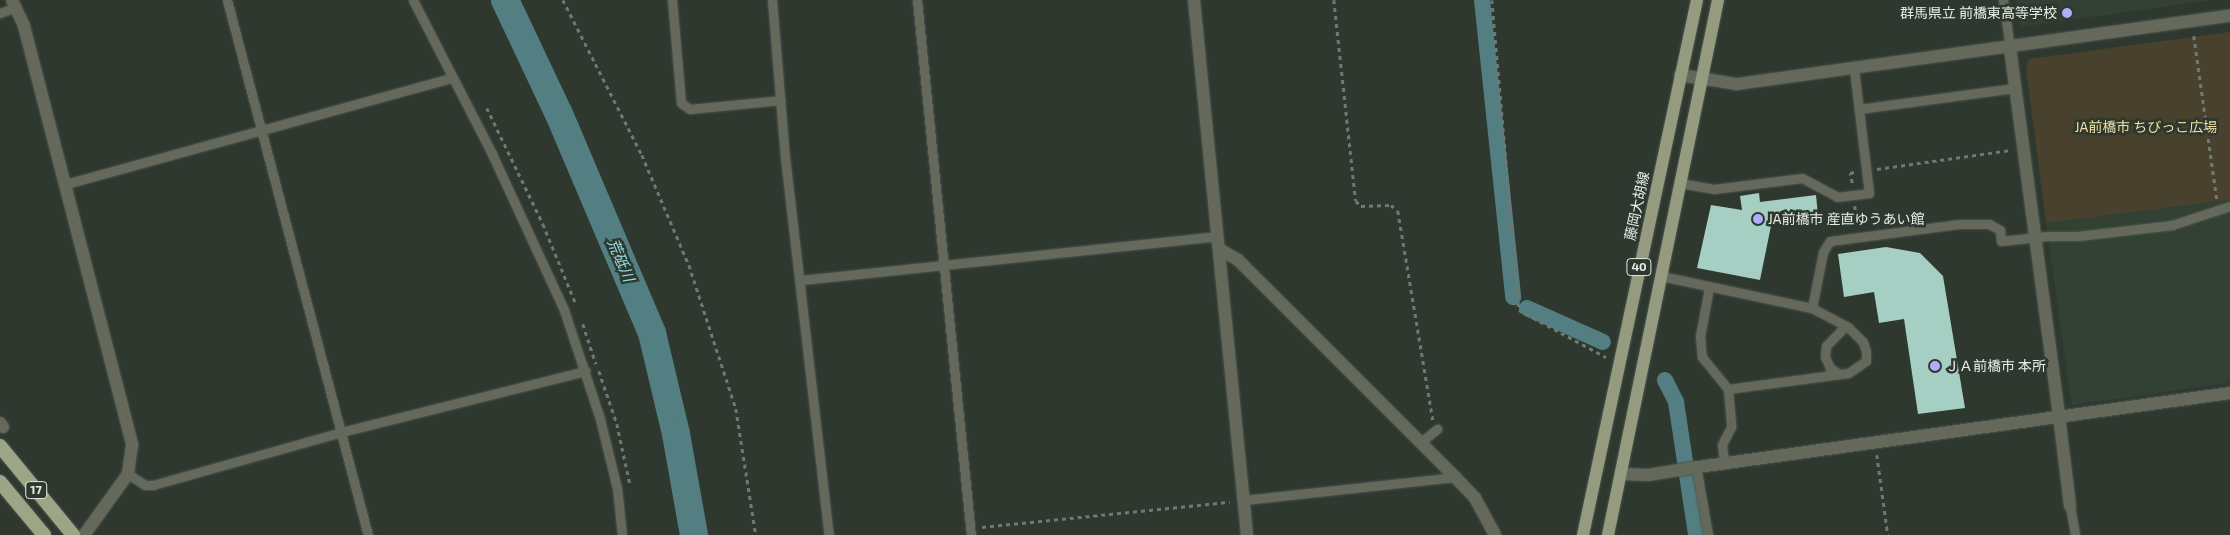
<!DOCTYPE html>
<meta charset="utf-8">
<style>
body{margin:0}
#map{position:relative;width:2230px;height:535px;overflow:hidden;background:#2e382f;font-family:"Exo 2","Noto Sans JP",sans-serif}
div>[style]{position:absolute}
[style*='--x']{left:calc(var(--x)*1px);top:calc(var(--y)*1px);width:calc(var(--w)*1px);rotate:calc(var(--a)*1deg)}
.built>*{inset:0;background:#324133}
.green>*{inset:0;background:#47412e}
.canal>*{height:16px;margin:-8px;padding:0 8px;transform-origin:8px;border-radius:8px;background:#537f83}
.river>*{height:28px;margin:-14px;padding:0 14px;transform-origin:14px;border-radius:14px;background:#537f83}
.building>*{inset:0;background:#a4cfc2}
.path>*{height:2.5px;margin-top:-1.25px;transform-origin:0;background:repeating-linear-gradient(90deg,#707971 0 4px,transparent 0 8px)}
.roads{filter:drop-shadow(0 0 1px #4c554d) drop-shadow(0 0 1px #4c554d)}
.service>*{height:9px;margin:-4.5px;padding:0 4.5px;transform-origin:4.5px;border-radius:4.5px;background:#65695b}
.minor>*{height:12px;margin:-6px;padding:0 6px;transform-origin:6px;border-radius:6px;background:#65695b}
.tertiary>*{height:12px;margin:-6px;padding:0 6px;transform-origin:6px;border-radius:6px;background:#65695b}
.primary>*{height:12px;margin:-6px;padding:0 6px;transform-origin:6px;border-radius:6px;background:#949b7f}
.trunk>*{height:14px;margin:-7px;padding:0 7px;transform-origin:7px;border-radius:7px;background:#9da586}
.dots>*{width:14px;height:14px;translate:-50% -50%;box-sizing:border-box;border:2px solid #2e382f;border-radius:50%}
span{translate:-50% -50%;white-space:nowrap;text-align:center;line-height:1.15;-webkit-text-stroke:5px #2e382f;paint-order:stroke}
.shield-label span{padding:1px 4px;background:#2e382f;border:1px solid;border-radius:4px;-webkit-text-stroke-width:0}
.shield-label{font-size:12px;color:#e7eee8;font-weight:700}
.poi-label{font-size:14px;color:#e7eee8}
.right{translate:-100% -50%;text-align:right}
.left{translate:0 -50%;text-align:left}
.park-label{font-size:14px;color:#f0dda2}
.street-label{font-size:14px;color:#e7eee8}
.water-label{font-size:15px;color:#92e2e9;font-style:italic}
</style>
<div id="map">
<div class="built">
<i style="clip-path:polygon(2016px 0,2212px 0,2020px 27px)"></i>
<i style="clip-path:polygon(2230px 200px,2230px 383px,2072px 405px,2046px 223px)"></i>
</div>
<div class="green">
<i style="clip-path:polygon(2230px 32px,2230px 200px,2046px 223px,2026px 69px,2029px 59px)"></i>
</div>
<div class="canal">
<i style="--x:1482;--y:0;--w:299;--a:84"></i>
<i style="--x:1527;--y:308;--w:83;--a:24.1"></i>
<i style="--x:1665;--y:380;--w:25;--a:63"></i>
<i style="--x:1676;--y:402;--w:134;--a:81.4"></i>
</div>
<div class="river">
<i style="--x:505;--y:0;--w:126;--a:64.7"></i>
<i style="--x:559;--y:114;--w:238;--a:67"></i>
<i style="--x:652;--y:333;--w:104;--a:76.6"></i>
<i style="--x:676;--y:434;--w:103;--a:79.9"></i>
</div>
<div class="building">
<i style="clip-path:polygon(1759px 193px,1760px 202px,1816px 195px,1818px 215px,1772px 221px,1760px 280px,1697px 268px,1711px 205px,1742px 210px,1740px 196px)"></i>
<i style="clip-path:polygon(1886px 247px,1920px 253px,1943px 276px,1965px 408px,1918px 414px,1904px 319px,1879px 323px,1874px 292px,1844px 297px,1838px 254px)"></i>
</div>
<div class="path">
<i style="--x:563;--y:0;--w:174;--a:63"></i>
<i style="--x:642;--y:155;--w:120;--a:66.9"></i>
<i style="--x:689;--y:265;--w:151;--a:71.9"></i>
<i style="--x:736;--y:409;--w:128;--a:81"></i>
<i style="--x:1334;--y:0;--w:202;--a:83.8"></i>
<i style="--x:1356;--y:201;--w:7;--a:45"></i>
<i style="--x:1361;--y:206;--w:30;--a:-2"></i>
<i style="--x:1391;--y:205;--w:9;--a:41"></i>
<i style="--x:1398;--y:211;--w:212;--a:80.5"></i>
<i style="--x:1492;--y:0;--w:311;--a:85"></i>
<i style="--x:1519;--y:310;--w:99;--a:28.4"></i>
<i style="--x:2194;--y:36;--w:165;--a:82"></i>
<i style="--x:487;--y:108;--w:129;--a:64.2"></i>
<i style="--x:543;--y:224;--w:87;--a:67.6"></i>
<i style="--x:1877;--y:169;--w:134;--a:-8.1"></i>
<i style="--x:1852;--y:183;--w:10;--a:-101"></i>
<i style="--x:1850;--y:173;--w:4;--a:-14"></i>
<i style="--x:1855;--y:206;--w:19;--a:84"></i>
<i style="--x:583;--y:324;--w:42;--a:72"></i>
<i style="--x:599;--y:371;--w:56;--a:71.2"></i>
<i style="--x:617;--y:424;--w:61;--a:77.8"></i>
<i style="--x:1877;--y:455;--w:81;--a:82.2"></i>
<i style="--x:982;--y:527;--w:249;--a:-5.8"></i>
</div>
<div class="roads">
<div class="service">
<i style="--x:227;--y:0;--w:553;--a:75.24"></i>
<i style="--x:413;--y:0;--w:173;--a:62.8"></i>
<i style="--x:492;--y:154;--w:172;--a:65.2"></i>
<i style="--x:564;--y:310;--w:115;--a:71.7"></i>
<i style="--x:600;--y:419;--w:71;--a:76.2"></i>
<i style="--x:617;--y:488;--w:47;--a:83.9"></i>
<i style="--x:672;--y:0;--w:103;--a:85"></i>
<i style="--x:681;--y:103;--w:11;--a:34"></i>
<i style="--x:690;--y:109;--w:91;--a:-5.6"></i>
<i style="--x:772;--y:0;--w:158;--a:85.3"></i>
<i style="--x:785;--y:157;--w:381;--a:83.4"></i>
<i style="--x:917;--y:0;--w:538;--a:84.24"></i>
<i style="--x:2003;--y:0;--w:49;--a:81.7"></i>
<i style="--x:0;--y:13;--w:15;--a:-20"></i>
<i style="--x:1859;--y:109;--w:157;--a:-7.7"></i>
<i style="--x:1680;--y:183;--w:35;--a:10"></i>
<i style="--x:1714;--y:189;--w:89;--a:-7.1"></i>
<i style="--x:1802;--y:178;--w:40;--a:28"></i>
<i style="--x:1837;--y:197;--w:32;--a:-7"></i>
<i style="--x:1869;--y:193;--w:125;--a:-96.9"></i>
<i style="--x:66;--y:184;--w:400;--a:-15.4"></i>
<i style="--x:1661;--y:276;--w:154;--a:12"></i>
<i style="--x:1812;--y:308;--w:41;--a:27.8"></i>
<i style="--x:1848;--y:327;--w:21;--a:45"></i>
<i style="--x:1863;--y:342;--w:9;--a:72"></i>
<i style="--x:1866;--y:351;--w:10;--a:90"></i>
<i style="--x:1866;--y:361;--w:22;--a:146"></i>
<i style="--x:1848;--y:373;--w:121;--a:172.4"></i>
<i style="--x:801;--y:280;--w:418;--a:-6"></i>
<i style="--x:1709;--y:288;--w:49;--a:100.6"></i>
<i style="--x:1700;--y:336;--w:21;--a:85"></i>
<i style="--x:1702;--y:357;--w:41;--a:50.9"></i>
<i style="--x:1728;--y:389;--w:38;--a:85"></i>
<i style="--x:1731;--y:427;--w:20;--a:117"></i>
<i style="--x:1722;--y:445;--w:17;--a:83"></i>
<i style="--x:1812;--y:308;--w:57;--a:-78.9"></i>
<i style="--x:1823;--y:252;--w:13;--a:-58"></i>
<i style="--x:1830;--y:241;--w:131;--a:-7.5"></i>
<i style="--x:1960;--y:224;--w:29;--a:0"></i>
<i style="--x:1989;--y:224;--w:13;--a:29"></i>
<i style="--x:2000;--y:230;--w:11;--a:85"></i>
<i style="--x:2001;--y:241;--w:47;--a:-6.1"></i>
<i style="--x:2048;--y:236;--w:30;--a:0"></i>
<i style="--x:2078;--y:236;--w:95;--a:-6.7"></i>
<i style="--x:2172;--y:225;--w:61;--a:-18.1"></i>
<i style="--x:1839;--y:374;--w:11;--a:-146"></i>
<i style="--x:1830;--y:368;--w:12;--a:-114"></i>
<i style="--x:1825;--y:357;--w:11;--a:-85"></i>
<i style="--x:1826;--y:346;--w:28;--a:-46"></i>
<i style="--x:1421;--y:442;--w:21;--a:-39"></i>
<i style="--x:1696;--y:466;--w:70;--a:80.1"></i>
<i style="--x:128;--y:474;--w:20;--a:33"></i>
<i style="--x:145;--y:485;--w:8;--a:0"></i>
<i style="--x:153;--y:485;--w:195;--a:-15.7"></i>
<i style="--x:341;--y:432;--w:252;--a:-14"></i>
<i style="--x:1244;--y:500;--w:212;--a:-6.2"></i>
<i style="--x:2070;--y:506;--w:29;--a:80"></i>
</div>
<div class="minor">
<i style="--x:12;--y:0;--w:29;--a:65"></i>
<i style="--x:24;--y:26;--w:433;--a:75.5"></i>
<i style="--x:132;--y:445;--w:29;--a:98"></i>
<i style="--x:128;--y:474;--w:75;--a:125.8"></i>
<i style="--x:1194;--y:0;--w:538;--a:84.34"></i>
<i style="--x:1219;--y:249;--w:22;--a:30"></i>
<i style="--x:1238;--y:260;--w:307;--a:45"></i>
<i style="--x:1455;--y:477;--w:29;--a:46"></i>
<i style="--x:1475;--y:498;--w:42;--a:61.6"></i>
<i style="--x:2059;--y:416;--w:91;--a:83"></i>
<i style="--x:0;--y:423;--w:5;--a:53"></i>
<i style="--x:1621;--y:474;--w:27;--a:2"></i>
<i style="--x:1648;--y:475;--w:44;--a:-9.2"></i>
</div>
<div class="tertiary">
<i style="--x:2010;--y:48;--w:371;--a:82.4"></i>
<i style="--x:1680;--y:75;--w:58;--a:9"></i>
<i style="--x:1737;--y:84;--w:498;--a:-7.9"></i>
<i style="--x:1691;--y:468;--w:544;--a:-7.92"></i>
</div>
<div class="primary">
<i style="--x:1583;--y:535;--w:547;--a:-77.97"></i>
<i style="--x:1608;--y:535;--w:546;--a:-78.38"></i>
</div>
<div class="trunk">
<i style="--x:0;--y:446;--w:115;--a:50.6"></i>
<i style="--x:0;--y:482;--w:69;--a:50.3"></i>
</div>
</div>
<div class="dots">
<i style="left:2067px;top:13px;background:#b2adfa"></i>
<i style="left:1758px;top:219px;background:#b2adfa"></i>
<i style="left:1935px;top:366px;background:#b2adfa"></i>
</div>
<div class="shield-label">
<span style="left:1639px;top:267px">40</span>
<span style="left:36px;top:490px">17</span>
</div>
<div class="poi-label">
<span class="right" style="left:2057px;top:13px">群馬県立 前橋東高等学校</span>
<span class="left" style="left:1768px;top:219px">JA前橋市 産直ゆうあい館</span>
<span class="left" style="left:1945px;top:366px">ＪＡ前橋市 本所</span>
</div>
<div class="park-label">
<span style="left:2146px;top:127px">JA前橋市 ちびっこ広場</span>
</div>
<div class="street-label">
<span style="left:1637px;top:206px;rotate:-78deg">藤岡大胡線</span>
</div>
<div class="water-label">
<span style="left:621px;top:260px;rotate:67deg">荒砥川</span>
</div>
</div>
